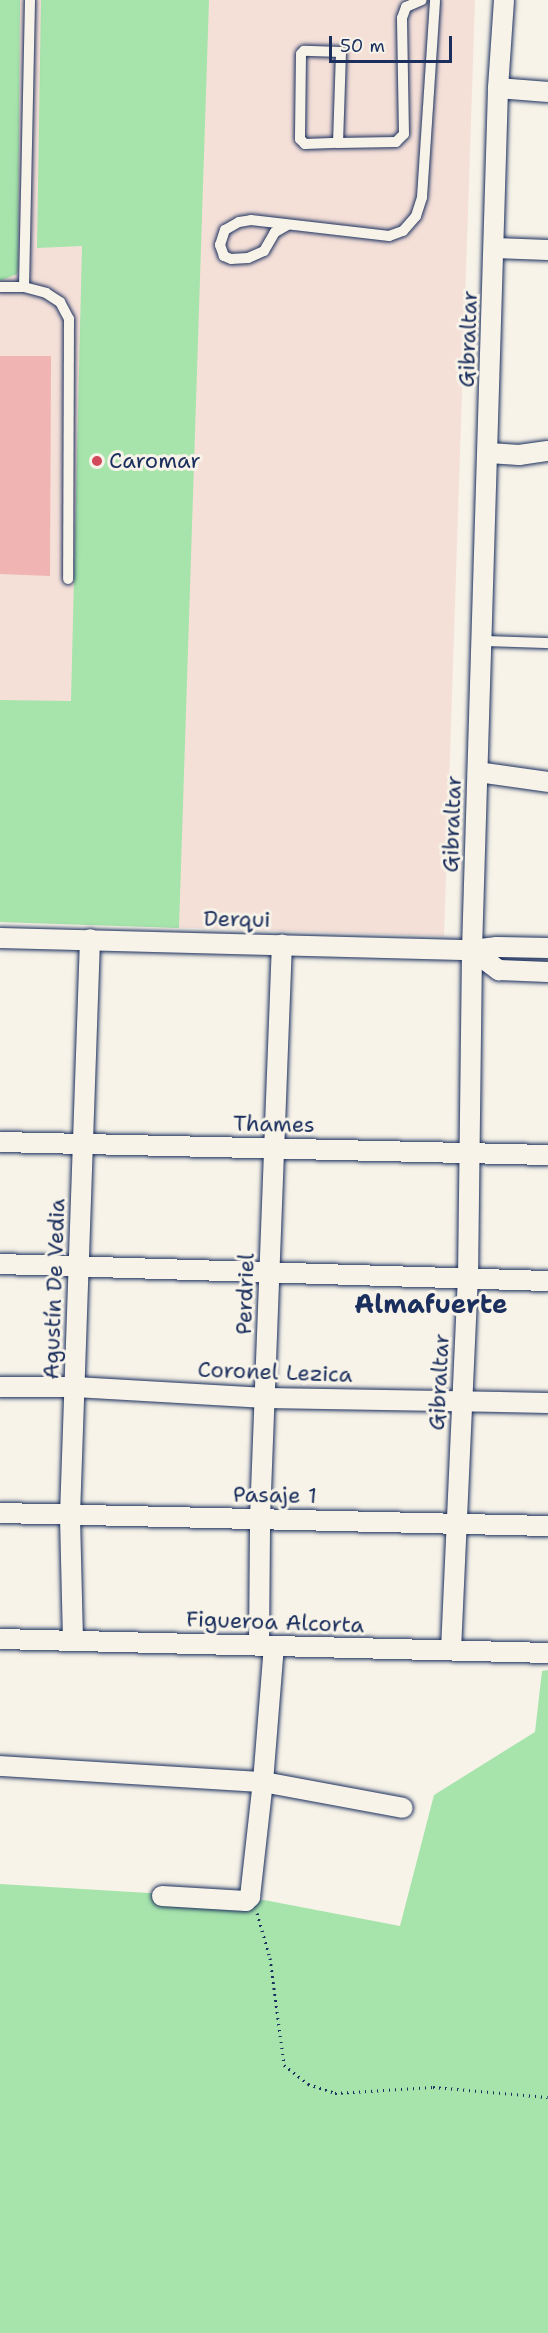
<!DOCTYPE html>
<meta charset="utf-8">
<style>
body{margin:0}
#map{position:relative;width:548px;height:2333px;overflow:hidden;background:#f7f3e8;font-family:"Shantell Sans",sans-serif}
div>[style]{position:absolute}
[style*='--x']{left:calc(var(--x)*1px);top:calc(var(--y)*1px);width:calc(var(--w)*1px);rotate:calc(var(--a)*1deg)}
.built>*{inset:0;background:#f5e0d8}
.green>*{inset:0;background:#a6e4ab}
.building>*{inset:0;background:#f0b4b2}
.path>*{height:3px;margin-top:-1.5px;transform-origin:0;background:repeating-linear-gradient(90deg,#1b2f5e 0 1.5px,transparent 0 6px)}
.roads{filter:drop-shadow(0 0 2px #1b2f5e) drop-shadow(0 0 2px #1b2f5e)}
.lane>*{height:10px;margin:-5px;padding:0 5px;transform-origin:5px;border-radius:5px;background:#f7f3e8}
.street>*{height:20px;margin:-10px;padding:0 10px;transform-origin:10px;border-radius:10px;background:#f7f3e8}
.dots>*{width:16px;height:16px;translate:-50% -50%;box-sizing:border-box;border:3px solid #f7f3e8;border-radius:50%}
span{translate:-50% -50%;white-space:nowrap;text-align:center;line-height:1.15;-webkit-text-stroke:6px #f7f3e8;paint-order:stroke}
.street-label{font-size:22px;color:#1b2f5e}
.poi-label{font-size:22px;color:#1b2f5e}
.left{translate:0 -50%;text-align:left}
.quarter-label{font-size:26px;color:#1b2f5e;font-weight:700}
.scale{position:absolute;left:329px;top:36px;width:123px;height:27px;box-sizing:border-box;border:3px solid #1b2f5e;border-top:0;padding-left:8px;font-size:18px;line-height:21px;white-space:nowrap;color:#1b2f5e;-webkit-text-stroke:4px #f7f3e8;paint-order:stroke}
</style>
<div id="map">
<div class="built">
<i style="clip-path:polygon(0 0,475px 0,444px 936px,0 922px)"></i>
</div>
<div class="green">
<i style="clip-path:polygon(0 0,20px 0,18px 268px,17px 274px,0 281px)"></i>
<i style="clip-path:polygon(41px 0,209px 0,179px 928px,0 922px,0 700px,71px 701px,82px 246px,37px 248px)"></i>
<i style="clip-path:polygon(548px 1670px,548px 2333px,0 2333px,0 1884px,264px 1900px,400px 1926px,434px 1795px,535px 1732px,542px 1671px)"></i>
</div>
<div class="building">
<i style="clip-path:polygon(0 356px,51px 356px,50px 576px,0 574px)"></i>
</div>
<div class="path">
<i style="--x:257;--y:1913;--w:47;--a:73.9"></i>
<i style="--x:270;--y:1958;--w:108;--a:82.5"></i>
<i style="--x:284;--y:2065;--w:31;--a:38"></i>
<i style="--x:308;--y:2084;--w:28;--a:18"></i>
<i style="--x:335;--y:2093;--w:98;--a:-3.5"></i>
<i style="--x:433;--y:2087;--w:115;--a:5"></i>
</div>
<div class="roads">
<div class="lane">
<i style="--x:338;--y:143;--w:91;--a:-88.1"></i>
<i style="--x:341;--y:52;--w:37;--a:-178"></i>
<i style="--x:304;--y:51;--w:4;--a:135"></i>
<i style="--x:301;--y:54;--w:85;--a:90.7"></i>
<i style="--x:300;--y:139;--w:7;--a:45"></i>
<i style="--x:305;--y:144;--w:33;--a:-2"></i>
<i style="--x:338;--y:143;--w:58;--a:-1"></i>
<i style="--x:396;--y:142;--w:11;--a:-45"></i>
<i style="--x:404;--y:134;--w:116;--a:-91"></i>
<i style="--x:402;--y:18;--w:12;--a:-70"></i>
<i style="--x:406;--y:7;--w:17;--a:-24"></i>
<i style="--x:286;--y:226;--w:13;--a:151"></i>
<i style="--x:275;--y:232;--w:22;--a:120"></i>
<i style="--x:264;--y:251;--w:17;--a:156"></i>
<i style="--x:248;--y:258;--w:17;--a:177"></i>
<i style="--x:231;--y:259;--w:8;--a:-157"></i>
<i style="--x:224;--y:256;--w:12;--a:-110"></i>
<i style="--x:220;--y:245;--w:16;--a:-72"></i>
<i style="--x:225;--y:230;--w:16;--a:-30"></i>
<i style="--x:239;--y:222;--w:12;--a:-9"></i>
<i style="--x:251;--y:220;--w:139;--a:6.6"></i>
<i style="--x:389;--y:236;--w:15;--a:-20"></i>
<i style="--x:403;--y:231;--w:20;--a:-49"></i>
<i style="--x:416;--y:216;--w:20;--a:-72"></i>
<i style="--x:422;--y:197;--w:197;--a:-86.2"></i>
<i style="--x:0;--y:287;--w:24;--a:0"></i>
<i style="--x:24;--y:287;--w:23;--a:15"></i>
<i style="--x:46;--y:293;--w:17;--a:33"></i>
<i style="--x:60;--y:302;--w:19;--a:62"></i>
<i style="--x:69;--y:319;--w:260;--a:90.2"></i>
<i style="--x:24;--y:287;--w:287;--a:-88.8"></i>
<i style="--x:483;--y:641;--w:65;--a:1.8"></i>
</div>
<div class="street">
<i style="--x:498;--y:88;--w:50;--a:4.6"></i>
<i style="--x:495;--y:248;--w:53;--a:2.2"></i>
<i style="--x:489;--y:453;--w:30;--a:4"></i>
<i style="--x:519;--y:455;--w:29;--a:-8"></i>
<i style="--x:478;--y:772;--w:71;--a:8.1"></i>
<i style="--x:0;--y:938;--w:472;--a:1.5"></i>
<i style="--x:472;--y:950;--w:25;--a:-7"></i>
<i style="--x:497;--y:947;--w:51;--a:1.1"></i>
<i style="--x:472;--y:950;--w:34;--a:37"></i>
<i style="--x:499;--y:970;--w:49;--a:2.3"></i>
<i style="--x:0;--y:1142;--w:548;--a:1.36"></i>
<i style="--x:0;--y:1264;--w:548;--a:1.78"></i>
<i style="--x:0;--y:1387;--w:75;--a:0"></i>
<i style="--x:75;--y:1387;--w:191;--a:3.3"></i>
<i style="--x:266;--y:1398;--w:282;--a:1"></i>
<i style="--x:0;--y:1513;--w:548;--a:1.36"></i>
<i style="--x:0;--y:1639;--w:548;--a:1.46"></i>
<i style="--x:73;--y:1640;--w:125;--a:-91.4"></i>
<i style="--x:70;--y:1515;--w:576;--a:-88.01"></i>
<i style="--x:259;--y:1645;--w:127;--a:-89.5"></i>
<i style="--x:260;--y:1518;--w:574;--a:-87.81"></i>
<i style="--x:451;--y:1650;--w:371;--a:-87.4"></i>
<i style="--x:468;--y:1279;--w:329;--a:-89.3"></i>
<i style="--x:472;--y:950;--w:862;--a:-88.27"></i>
<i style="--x:498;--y:88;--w:88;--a:-86.1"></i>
<i style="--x:0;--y:1766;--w:263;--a:3.5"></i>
<i style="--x:263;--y:1782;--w:136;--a:-85.4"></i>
<i style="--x:162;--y:1896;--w:84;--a:3.4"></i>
<i style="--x:246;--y:1901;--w:6;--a:-45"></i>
<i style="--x:250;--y:1897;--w:116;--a:-83.6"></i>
<i style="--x:263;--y:1782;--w:142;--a:10.5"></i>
</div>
</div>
<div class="dots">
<i style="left:97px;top:461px;background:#d1495b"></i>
</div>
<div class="street-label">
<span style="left:468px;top:339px;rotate:-88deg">Gibraltar</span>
<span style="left:452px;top:824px;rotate:-88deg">Gibraltar</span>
<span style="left:237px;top:919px;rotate:1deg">Derqui</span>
<span style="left:274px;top:1124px;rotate:1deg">Thames</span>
<span style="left:54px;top:1289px;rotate:-88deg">Agustín De Vedia</span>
<span style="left:245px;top:1294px;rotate:-88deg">Perdriel</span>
<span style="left:275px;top:1372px;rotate:2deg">Coronel Lezica</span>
<span style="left:439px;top:1382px;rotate:-87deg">Gibraltar</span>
<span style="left:275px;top:1495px;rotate:1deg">Pasaje 1</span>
<span style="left:275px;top:1622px;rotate:2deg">Figueroa Alcorta</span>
</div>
<div class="poi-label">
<span class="left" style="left:109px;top:461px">Caromar</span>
</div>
<div class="quarter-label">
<span style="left:431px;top:1304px">Almafuerte</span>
</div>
<div class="scale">50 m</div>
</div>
